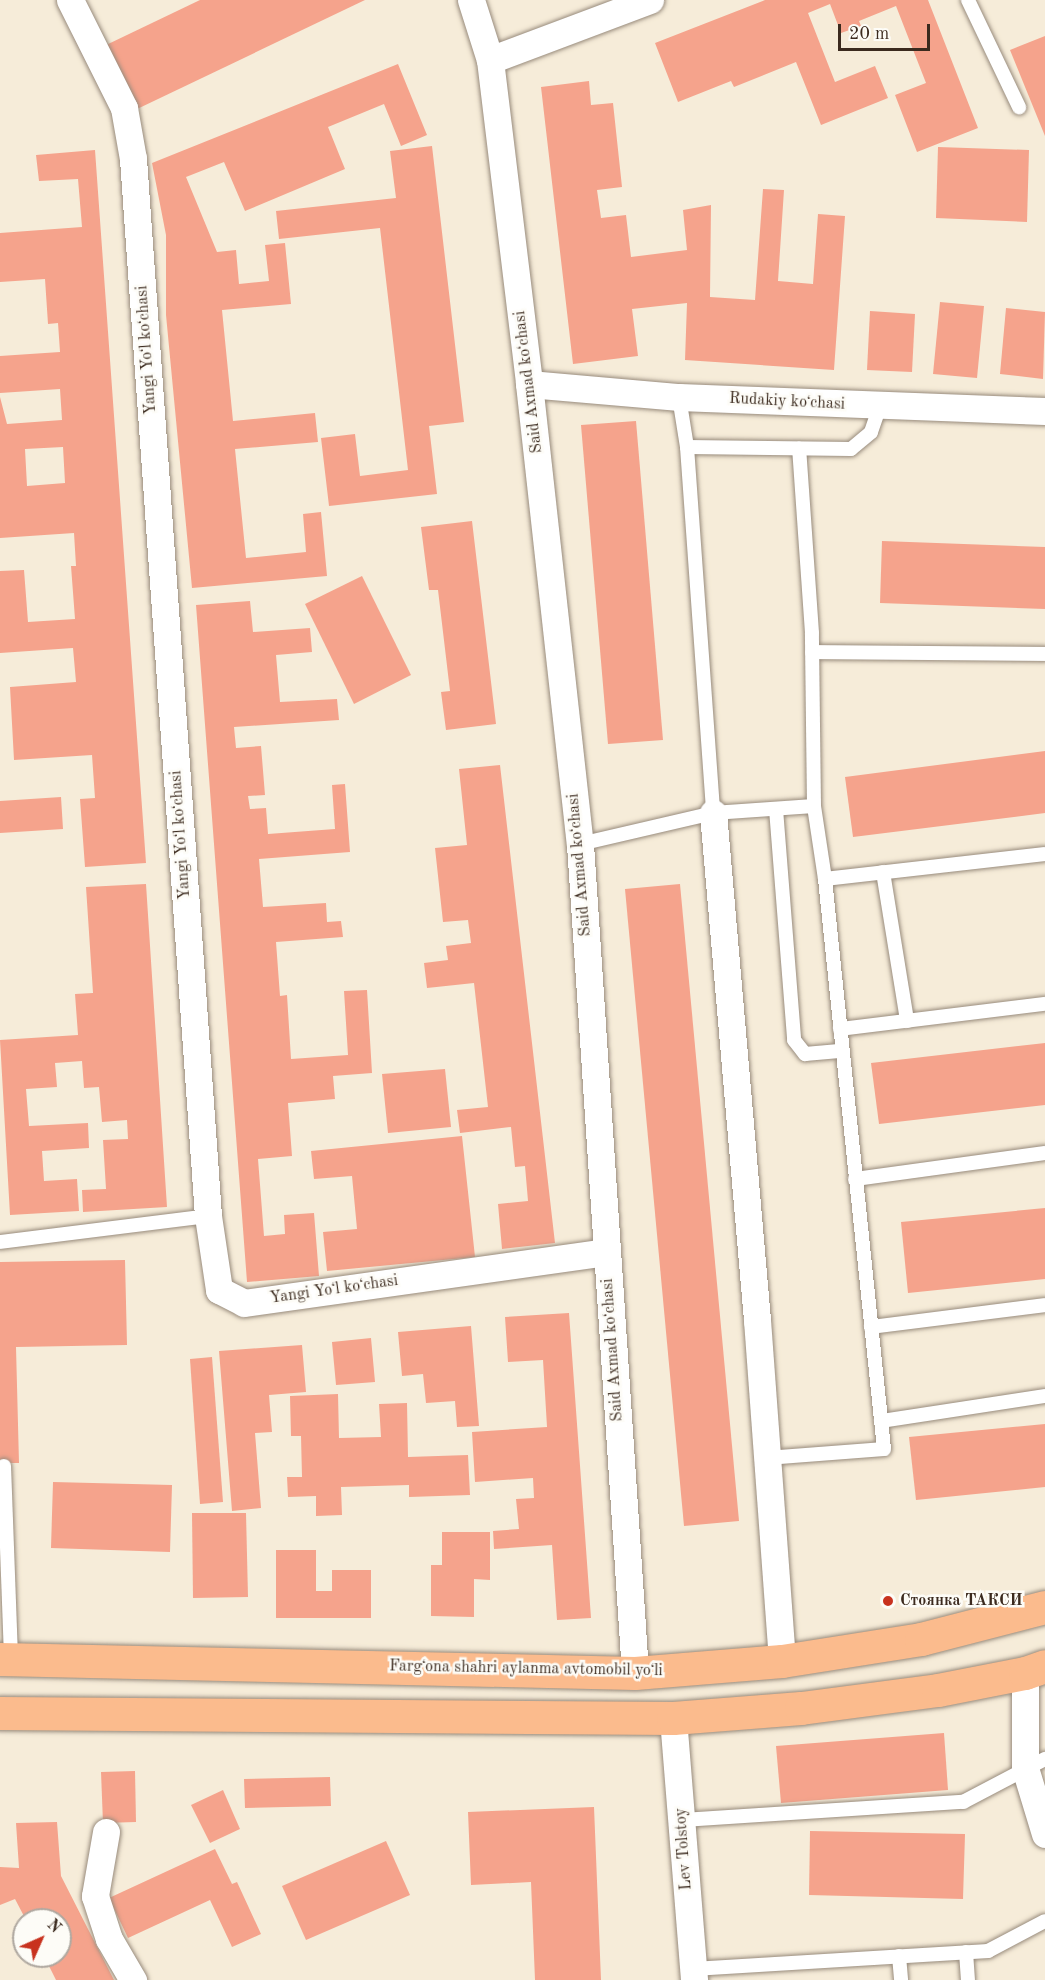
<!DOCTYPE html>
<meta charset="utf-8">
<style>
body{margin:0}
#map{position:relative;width:1045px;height:1980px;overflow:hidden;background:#f6ecd9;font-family:"Old Standard TT",serif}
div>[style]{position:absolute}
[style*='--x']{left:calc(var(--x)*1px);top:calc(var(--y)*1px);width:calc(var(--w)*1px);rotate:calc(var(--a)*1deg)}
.building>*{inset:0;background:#f5a38c}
.roads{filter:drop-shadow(0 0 2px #988b7c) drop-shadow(0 0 2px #988b7c)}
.service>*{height:14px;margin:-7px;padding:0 7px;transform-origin:7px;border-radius:7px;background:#fff}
.minor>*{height:27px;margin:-13.5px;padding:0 13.5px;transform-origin:13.5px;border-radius:13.5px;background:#fff}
.trunk>*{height:33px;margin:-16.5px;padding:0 16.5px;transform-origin:16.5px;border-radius:16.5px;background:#fbbb8d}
.dots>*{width:16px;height:16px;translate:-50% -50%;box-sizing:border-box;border:3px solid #fdfcf7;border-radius:50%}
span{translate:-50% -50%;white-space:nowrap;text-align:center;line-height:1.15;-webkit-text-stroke:5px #fdfcf7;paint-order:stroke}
.street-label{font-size:16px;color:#3b2a1e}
.poi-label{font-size:16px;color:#3b2a1e;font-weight:700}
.left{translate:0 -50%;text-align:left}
.north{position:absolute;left:12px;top:1908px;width:60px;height:60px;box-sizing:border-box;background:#fdfcf7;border:2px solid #afa8a0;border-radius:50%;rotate:45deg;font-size:16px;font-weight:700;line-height:24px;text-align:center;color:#3b2a1e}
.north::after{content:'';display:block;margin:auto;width:21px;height:27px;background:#c8321e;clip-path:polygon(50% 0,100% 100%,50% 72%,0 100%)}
.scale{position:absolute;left:838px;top:24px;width:92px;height:27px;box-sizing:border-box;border:3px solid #3b2a1e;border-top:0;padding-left:8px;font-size:18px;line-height:21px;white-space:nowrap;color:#3b2a1e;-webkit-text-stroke:4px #fdfcf7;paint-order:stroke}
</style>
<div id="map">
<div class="building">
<i style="clip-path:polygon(200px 0,365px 0,135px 110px,104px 46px)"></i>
<i style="clip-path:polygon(765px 0,928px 0,978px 128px,917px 152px,895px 95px,926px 83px,896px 6px,859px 21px,861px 26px,841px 33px,830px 4px,808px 13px,835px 82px,875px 66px,888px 98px,821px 125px,796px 62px,734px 87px,731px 81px,678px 102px,655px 43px)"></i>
<i style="clip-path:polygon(1045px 36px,1045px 136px,1010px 50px)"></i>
<i style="clip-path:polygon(398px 64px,427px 135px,401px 146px,384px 104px,328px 127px,345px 169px,245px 211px,224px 162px,186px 177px,217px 252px,236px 250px,239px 284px,269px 281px,265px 245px,285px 243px,291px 304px,222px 310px,233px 421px,315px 413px,318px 442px,235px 449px,246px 558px,306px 552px,303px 514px,321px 512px,327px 576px,192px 588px,166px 315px,166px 235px,152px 163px)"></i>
<i style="clip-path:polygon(589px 81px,591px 105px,613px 103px,622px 187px,597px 190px,601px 218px,626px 215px,631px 257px,687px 250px,683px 210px,711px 205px,710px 297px,755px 300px,763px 189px,784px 190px,778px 281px,813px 284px,818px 214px,845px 216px,834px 370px,685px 360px,687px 303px,632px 309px,638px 356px,573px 364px,541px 87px)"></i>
<i style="clip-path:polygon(432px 146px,464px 422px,429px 426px,437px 494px,329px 506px,321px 438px,355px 434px,360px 476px,408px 470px,380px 228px,279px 239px,276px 211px,396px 198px,390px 151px)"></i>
<i style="clip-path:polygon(938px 147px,1029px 150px,1027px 222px,936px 218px)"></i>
<i style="clip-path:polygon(evenodd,95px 150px,146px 863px,85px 867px,80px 799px,95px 798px,92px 755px,14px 760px,10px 687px,76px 682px,73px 648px,0 653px,0 571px,24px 570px,28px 622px,75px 619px,71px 566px,76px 566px,74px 533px,0 538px,0 397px,7px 424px,62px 420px,60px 389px,0 393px,0 356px,60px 352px,58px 323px,48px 324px,45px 279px,0 282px,0 233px,82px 227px,78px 179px,39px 181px,36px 155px,95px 150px,63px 447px,65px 483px,27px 486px,25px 449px,63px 447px)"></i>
<i style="clip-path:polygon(940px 302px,984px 306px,977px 378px,933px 374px)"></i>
<i style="clip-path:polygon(1006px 308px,1045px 312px,1043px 379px,1000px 374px)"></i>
<i style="clip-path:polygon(870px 311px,915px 314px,912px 372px,867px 370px)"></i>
<i style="clip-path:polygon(636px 421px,663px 740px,608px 744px,581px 425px)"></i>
<i style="clip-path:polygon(472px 521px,496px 724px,446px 730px,441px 692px,450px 691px,438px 590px,429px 590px,421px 527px)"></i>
<i style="clip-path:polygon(882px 541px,1045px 547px,1045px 609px,880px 603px)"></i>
<i style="clip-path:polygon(362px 576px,411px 675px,354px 704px,305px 604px)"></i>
<i style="clip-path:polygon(250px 601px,253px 632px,310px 628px,312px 652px,276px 655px,280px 702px,337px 699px,339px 720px,234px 727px,236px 748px,261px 746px,265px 795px,248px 796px,250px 809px,266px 808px,268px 834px,335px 829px,332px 785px,345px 784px,350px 852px,259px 859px,263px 907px,326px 903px,327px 922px,341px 921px,343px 937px,276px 942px,280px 996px,287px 995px,291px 1059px,348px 1055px,344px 991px,367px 990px,372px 1073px,333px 1076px,335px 1099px,288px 1103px,292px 1156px,258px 1159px,264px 1236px,285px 1234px,284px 1215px,314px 1213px,319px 1276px,247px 1282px,196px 605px)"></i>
<i style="clip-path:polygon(1045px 751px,1045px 813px,853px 837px,845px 777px)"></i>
<i style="clip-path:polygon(500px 765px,555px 1243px,502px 1249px,498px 1204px,528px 1201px,525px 1166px,515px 1167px,511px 1127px,460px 1133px,457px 1110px,488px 1107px,474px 983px,427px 988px,424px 963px,448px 960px,446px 946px,471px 943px,468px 920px,443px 922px,435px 848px,467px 845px,459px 769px)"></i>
<i style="clip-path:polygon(61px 797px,63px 829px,0 833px,0 801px)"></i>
<i style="clip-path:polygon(146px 884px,167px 1207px,83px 1212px,82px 1190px,106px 1189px,103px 1140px,128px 1139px,127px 1120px,102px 1122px,99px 1087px,84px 1088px,82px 1061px,55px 1063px,57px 1087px,26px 1089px,29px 1126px,88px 1123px,89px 1148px,42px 1151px,44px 1181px,77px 1179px,79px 1211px,10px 1215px,0 1040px,78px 1035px,75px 994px,93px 993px,86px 887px)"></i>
<i style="clip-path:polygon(680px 884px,739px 1521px,684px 1526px,625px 889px)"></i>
<i style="clip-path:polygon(1045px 1043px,1045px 1105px,879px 1124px,871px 1063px)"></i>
<i style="clip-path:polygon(445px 1069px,451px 1127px,388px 1133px,382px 1074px)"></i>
<i style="clip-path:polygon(462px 1136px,475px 1257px,327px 1271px,323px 1232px,357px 1229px,352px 1176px,314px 1179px,311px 1151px)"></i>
<i style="clip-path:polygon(1045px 1208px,1045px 1279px,908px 1293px,901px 1222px)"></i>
<i style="clip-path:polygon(125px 1260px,127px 1345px,16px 1347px,19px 1463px,0 1463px,0 1262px)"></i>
<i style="clip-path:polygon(569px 1313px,591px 1618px,557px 1620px,552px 1545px,494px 1549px,493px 1531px,519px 1529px,516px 1499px,534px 1498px,533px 1478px,475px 1482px,472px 1432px,547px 1427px,543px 1360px,508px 1362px,505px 1317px)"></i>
<i style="clip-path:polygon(471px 1326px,479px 1426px,457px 1427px,455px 1401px,426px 1403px,423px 1374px,402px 1376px,398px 1332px)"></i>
<i style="clip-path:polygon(371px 1338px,375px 1382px,336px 1385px,332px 1342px)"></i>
<i style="clip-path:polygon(302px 1345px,306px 1392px,269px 1395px,272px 1432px,255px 1433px,261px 1508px,232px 1511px,219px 1351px)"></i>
<i style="clip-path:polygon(212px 1357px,223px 1502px,200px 1504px,190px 1359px)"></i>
<i style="clip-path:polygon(338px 1394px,339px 1438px,381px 1437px,379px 1404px,407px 1403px,408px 1457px,468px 1455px,470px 1495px,409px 1497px,409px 1485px,341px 1487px,342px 1515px,316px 1516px,316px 1496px,288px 1497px,287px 1477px,302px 1477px,301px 1436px,291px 1436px,290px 1396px)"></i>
<i style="clip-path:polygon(1045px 1424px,1045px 1487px,916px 1500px,909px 1437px)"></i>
<i style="clip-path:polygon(53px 1482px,172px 1485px,170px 1552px,51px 1548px)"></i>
<i style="clip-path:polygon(192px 1513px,246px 1513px,248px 1597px,193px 1598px)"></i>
<i style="clip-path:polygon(442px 1532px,490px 1532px,490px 1580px,474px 1579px,474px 1617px,431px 1616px,431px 1565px,442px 1565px)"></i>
<i style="clip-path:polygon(276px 1550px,316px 1550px,316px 1591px,332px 1591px,332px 1570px,371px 1570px,371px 1618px,276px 1618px)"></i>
<i style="clip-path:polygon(944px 1733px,948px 1790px,781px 1803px,776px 1746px)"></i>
<i style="clip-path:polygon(135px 1771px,136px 1822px,103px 1823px,101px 1772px)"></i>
<i style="clip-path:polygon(330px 1777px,331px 1806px,245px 1808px,244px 1779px)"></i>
<i style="clip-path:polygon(223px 1790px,240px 1829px,210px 1843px,191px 1805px)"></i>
<i style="clip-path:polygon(594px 1807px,601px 1980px,535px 1980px,531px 1882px,471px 1885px,468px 1812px)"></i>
<i style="clip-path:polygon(57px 1822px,61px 1876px,114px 1980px,56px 1980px,44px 1956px,60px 1956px,60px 1920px,26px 1920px,15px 1899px,0 1905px,0 1867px,19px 1868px,16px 1823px)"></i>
<i style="clip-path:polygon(810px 1831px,965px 1834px,963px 1899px,809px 1895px)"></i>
<i style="clip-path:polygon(386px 1841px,410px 1895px,306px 1940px,282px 1886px)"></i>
<i style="clip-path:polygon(215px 1849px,232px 1884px,237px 1882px,261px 1934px,232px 1947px,210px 1900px,128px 1938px,109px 1898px)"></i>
</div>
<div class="roads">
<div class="service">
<i style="--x:968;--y:0;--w:119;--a:64.5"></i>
<i style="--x:679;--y:397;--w:51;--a:80.9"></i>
<i style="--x:687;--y:447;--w:367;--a:85.9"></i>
<i style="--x:687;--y:447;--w:164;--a:0.7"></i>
<i style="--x:851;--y:449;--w:26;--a:-40"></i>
<i style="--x:871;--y:432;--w:28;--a:-71"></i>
<i style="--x:812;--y:652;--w:233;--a:0.5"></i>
<i style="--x:776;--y:809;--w:232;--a:85.5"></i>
<i style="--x:794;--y:1040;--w:18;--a:52"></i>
<i style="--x:805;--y:1054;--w:37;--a:-5"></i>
<i style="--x:580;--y:844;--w:137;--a:-13.1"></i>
<i style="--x:713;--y:813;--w:101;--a:-4"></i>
<i style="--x:814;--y:806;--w:173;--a:-90.7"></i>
<i style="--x:812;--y:633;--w:185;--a:-94"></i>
<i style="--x:883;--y:872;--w:151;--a:80.8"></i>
<i style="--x:825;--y:879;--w:221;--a:-6.5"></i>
<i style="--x:840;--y:1029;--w:207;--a:-7"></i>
<i style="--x:855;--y:1179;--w:192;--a:-7.8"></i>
<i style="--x:0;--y:1242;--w:210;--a:-7.1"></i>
<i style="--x:871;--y:1327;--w:175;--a:-7.2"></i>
<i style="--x:881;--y:1421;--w:166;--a:-8.7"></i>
<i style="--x:767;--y:1458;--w:117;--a:-4.4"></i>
<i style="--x:884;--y:1449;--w:573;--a:-95.91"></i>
<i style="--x:825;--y:879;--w:74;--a:-98.6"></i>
<i style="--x:4;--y:1466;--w:194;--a:87.9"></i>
<i style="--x:682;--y:1820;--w:282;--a:-3.7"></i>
<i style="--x:963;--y:1802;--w:93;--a:-27.7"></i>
<i style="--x:966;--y:1952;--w:28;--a:86"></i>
<i style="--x:899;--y:1956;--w:24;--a:85"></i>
<i style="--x:693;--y:1969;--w:296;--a:-3.5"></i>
<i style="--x:988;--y:1951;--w:64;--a:-27.8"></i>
</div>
<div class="minor">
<i style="--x:70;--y:0;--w:121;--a:63.4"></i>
<i style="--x:124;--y:108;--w:52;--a:80"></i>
<i style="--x:133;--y:159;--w:1060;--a:85.94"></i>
<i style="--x:208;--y:1216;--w:75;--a:81.5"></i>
<i style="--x:219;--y:1290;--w:28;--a:27"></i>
<i style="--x:244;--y:1303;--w:366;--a:-8"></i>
<i style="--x:471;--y:0;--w:63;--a:72.4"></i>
<i style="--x:490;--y:60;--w:326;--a:83.1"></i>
<i style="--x:529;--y:384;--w:463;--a:83.7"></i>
<i style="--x:580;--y:844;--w:831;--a:86.2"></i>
<i style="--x:490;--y:60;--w:171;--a:-20.6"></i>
<i style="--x:529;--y:384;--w:151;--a:5"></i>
<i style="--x:679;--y:397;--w:366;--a:2.2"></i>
<i style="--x:713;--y:813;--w:509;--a:85.04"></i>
<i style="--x:757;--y:1320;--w:342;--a:85.8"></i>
<i style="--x:1025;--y:1673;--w:95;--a:90"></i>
<i style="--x:1025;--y:1768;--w:69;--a:73.1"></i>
<i style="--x:673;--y:1718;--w:263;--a:85.4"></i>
<i style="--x:106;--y:1832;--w:65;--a:99.8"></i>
<i style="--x:95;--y:1896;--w:45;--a:72"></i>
<i style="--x:109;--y:1939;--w:48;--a:59.7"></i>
</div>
<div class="trunk">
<i style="--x:0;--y:1659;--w:635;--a:1.26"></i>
<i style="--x:635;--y:1673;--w:147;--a:-4.7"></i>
<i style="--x:782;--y:1661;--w:141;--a:-9"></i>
<i style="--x:921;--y:1639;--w:128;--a:-14.5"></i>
<i style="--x:0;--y:1713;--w:673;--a:0.43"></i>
<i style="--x:673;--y:1718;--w:128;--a:-4.5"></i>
<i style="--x:801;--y:1708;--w:138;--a:-7.5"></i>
<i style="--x:938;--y:1690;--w:89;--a:-11.1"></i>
<i style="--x:1025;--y:1673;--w:21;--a:-19"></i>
</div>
</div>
<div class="dots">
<i style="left:888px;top:1601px;background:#c8321e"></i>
</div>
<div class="street-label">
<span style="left:147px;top:350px;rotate:-94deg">Yangi Yoʻl koʻchasi</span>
<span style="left:529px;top:382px;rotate:-97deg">Said Axmad koʻchasi</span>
<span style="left:787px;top:402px;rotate:3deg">Rudakiy koʻchasi</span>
<span style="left:181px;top:835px;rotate:-94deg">Yangi Yoʻl koʻchasi</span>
<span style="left:580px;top:865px;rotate:-95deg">Said Axmad koʻchasi</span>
<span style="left:334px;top:1290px;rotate:-8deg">Yangi Yoʻl koʻchasi</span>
<span style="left:613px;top:1350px;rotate:-94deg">Said Axmad koʻchasi</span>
<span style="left:526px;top:1669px;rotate:1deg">Fargʻona shahri aylanma avtomobil yoʻli</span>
<span style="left:684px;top:1849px;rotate:-94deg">Lev Tolstoy</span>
</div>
<div class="poi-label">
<span class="left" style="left:900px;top:1601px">Стоянка ТАКСИ</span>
</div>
<div class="north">N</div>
<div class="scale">20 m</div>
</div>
